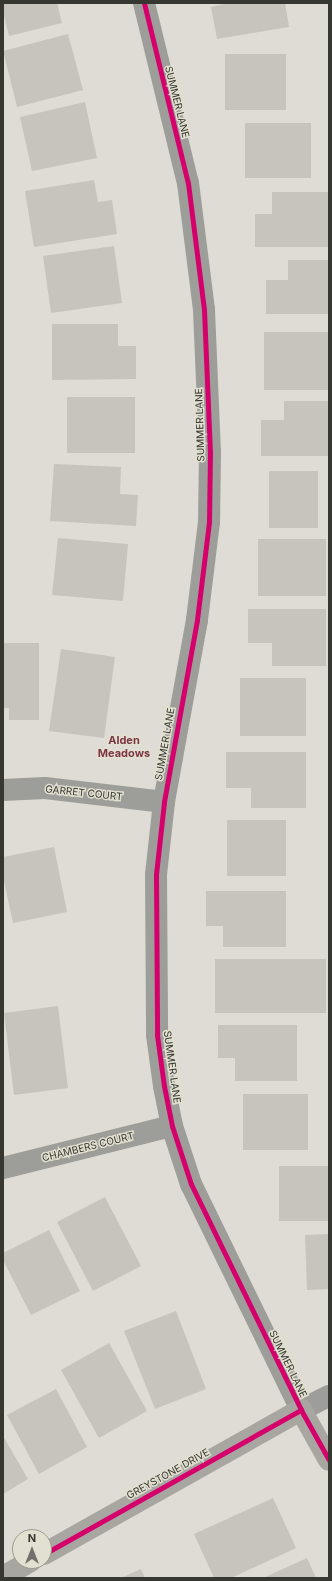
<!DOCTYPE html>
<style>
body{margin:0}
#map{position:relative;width:332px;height:1581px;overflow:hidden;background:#dedcd4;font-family:Inter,sans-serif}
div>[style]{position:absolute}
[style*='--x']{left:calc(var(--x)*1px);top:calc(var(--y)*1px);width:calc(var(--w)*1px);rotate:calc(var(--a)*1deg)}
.building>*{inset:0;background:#c7c4be}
.street>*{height:22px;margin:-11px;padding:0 11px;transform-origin:11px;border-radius:11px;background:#9d9e9a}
.secondary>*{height:22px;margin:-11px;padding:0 11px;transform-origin:11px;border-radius:11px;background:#a7a6a1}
.cycleway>*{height:5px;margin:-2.5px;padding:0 2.5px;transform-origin:2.5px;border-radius:2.5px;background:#d6006c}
span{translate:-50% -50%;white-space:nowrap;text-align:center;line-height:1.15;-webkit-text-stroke:3px #e2e0d0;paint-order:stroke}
.street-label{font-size:10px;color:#373731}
.neighbourhood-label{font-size:11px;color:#7c3545;font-weight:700}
.frame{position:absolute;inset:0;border:4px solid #373731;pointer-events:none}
.north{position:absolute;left:12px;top:1529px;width:40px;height:40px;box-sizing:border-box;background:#e2e0d0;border:1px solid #9e9c90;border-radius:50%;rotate:0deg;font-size:11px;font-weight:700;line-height:16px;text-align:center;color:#373731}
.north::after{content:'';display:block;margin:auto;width:14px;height:18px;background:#71716a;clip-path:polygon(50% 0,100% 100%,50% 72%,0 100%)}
</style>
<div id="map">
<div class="building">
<i style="clip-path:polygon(3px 3px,57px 3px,62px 23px,9px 36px,3px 12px)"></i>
<i style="clip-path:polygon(228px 3px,285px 3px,289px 27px,217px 39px,211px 7px)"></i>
<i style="clip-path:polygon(68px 34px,83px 90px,17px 107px,3px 51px)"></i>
<i style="clip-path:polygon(225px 54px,286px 54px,286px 110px,225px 110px)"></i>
<i style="clip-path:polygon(85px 102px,97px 158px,32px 171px,20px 117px)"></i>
<i style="clip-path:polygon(245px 123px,311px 123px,311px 178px,245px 178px)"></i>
<i style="clip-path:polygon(94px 180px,98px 202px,112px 200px,117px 234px,34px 247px,25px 191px)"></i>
<i style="clip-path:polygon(272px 192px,329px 192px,329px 247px,255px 247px,255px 214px,272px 214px)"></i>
<i style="clip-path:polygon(114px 246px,122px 303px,51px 313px,43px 256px)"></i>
<i style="clip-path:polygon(288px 260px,329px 260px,329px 314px,266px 314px,266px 280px,288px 280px)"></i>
<i style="clip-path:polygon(52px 324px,118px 324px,118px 346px,136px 346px,136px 379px,52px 380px)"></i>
<i style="clip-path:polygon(264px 332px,329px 332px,329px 390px,264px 390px)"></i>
<i style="clip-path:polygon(67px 397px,135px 397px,135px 453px,67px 453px)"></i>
<i style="clip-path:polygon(284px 401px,329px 401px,329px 456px,261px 456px,261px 420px,284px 420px)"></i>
<i style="clip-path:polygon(54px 464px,121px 467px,120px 494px,138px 495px,136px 526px,50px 521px)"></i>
<i style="clip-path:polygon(269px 471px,318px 471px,318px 528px,269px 528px)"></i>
<i style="clip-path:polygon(58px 538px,128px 544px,123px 601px,52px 595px)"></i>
<i style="clip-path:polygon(258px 539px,326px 539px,326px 596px,258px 596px)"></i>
<i style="clip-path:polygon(248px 609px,326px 609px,326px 666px,272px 666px,272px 643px,248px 643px)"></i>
<i style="clip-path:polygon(3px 643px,39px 643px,39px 720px,9px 720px,9px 708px,3px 708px)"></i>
<i style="clip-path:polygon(61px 649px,115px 657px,104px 738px,49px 731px)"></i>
<i style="clip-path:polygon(240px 678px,306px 678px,306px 736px,240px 736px)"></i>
<i style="clip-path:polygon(226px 752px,306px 752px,306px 808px,251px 808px,251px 788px,226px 788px)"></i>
<i style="clip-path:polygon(227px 820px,286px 820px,286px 876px,227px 876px)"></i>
<i style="clip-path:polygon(54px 847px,67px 912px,13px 923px,3px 876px,3px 857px)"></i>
<i style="clip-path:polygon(206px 891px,286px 891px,286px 947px,223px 947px,223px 926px,206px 926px)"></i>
<i style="clip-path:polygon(215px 959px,326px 959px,326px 1013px,215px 1013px)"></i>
<i style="clip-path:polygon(58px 1006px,68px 1088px,14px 1095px,4px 1013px)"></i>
<i style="clip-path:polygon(218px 1025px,297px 1025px,297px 1081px,235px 1081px,235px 1058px,218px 1058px)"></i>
<i style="clip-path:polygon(243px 1094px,308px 1094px,308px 1150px,243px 1150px)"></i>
<i style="clip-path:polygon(279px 1166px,329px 1166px,329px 1221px,279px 1221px)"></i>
<i style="clip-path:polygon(105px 1197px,141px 1266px,93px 1291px,57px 1222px)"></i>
<i style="clip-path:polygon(49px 1230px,80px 1291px,31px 1315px,3px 1260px,3px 1253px)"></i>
<i style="clip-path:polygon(329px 1234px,329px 1289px,307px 1290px,305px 1235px)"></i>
<i style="clip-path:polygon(176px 1311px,206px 1389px,155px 1409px,124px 1331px)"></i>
<i style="clip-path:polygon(109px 1343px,147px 1411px,99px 1438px,61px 1370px)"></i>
<i style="clip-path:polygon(56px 1389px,87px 1447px,39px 1474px,7px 1415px)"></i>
<i style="clip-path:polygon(3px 1436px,28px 1479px,3px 1494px)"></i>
<i style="clip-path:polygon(273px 1498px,296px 1548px,231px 1578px,214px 1578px,194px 1534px)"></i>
<i style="clip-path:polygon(307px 1558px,316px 1578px,263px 1578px)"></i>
<i style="clip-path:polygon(141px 1569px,145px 1578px,121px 1578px)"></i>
</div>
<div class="street">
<i style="--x:144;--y:3;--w:185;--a:76.3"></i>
<i style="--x:188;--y:183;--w:128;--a:82.8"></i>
<i style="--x:204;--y:310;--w:142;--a:87.6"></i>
<i style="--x:210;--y:452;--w:70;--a:90.8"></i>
<i style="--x:209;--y:522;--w:99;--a:97"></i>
<i style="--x:197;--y:620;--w:185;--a:100.3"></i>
<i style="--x:164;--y:802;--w:73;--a:96.3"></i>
<i style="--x:156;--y:875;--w:160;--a:89.6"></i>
<i style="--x:157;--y:1035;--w:51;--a:82.2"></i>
<i style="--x:164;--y:1086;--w:41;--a:78.7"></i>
<i style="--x:172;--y:1126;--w:61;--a:71.9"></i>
<i style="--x:191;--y:1184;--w:251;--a:64"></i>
<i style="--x:301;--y:1410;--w:31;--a:-27"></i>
<i style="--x:3;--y:790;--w:42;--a:-2.7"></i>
<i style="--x:45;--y:788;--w:120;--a:6.7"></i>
<i style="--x:3;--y:1168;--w:174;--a:-14"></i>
</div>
<div class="secondary">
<i style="--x:44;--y:1554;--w:295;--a:-29.3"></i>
<i style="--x:301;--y:1410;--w:57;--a:60.8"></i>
<i style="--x:3;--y:1577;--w:32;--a:-30"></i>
</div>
<div class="cycleway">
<i style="--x:144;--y:3;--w:185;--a:76.3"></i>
<i style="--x:188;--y:183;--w:128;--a:82.8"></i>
<i style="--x:204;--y:310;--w:142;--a:87.6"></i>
<i style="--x:210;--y:452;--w:70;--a:90.8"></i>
<i style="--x:209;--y:522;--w:99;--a:97"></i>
<i style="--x:197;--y:620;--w:185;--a:100.3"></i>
<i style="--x:164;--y:802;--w:73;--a:96.3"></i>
<i style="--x:156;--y:875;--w:160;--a:89.6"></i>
<i style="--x:157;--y:1035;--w:51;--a:82.2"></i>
<i style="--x:164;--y:1086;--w:41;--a:78.7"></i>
<i style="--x:172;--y:1126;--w:61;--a:71.9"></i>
<i style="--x:191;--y:1184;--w:251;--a:64"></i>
<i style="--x:301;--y:1410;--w:57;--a:60.8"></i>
<i style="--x:44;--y:1554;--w:295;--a:-29.3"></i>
</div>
<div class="street-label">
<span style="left:177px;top:102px;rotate:76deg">SUMMER LANE</span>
<span style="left:200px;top:425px;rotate:-92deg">SUMMER LANE</span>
<span style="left:165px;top:744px;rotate:-80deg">SUMMER LANE</span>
<span style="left:84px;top:793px;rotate:6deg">GARRET COURT</span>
<span style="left:172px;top:1067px;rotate:82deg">SUMMER LANE</span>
<span style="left:88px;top:1147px;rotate:-14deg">CHAMBERS COURT</span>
<span style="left:288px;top:1364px;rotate:64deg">SUMMER LANE</span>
<span style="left:168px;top:1474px;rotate:-29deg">GREYSTONE DRIVE</span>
</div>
<div class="neighbourhood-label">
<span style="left:124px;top:747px">Alden<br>Meadows</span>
</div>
<div class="frame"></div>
<div class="north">N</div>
</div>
